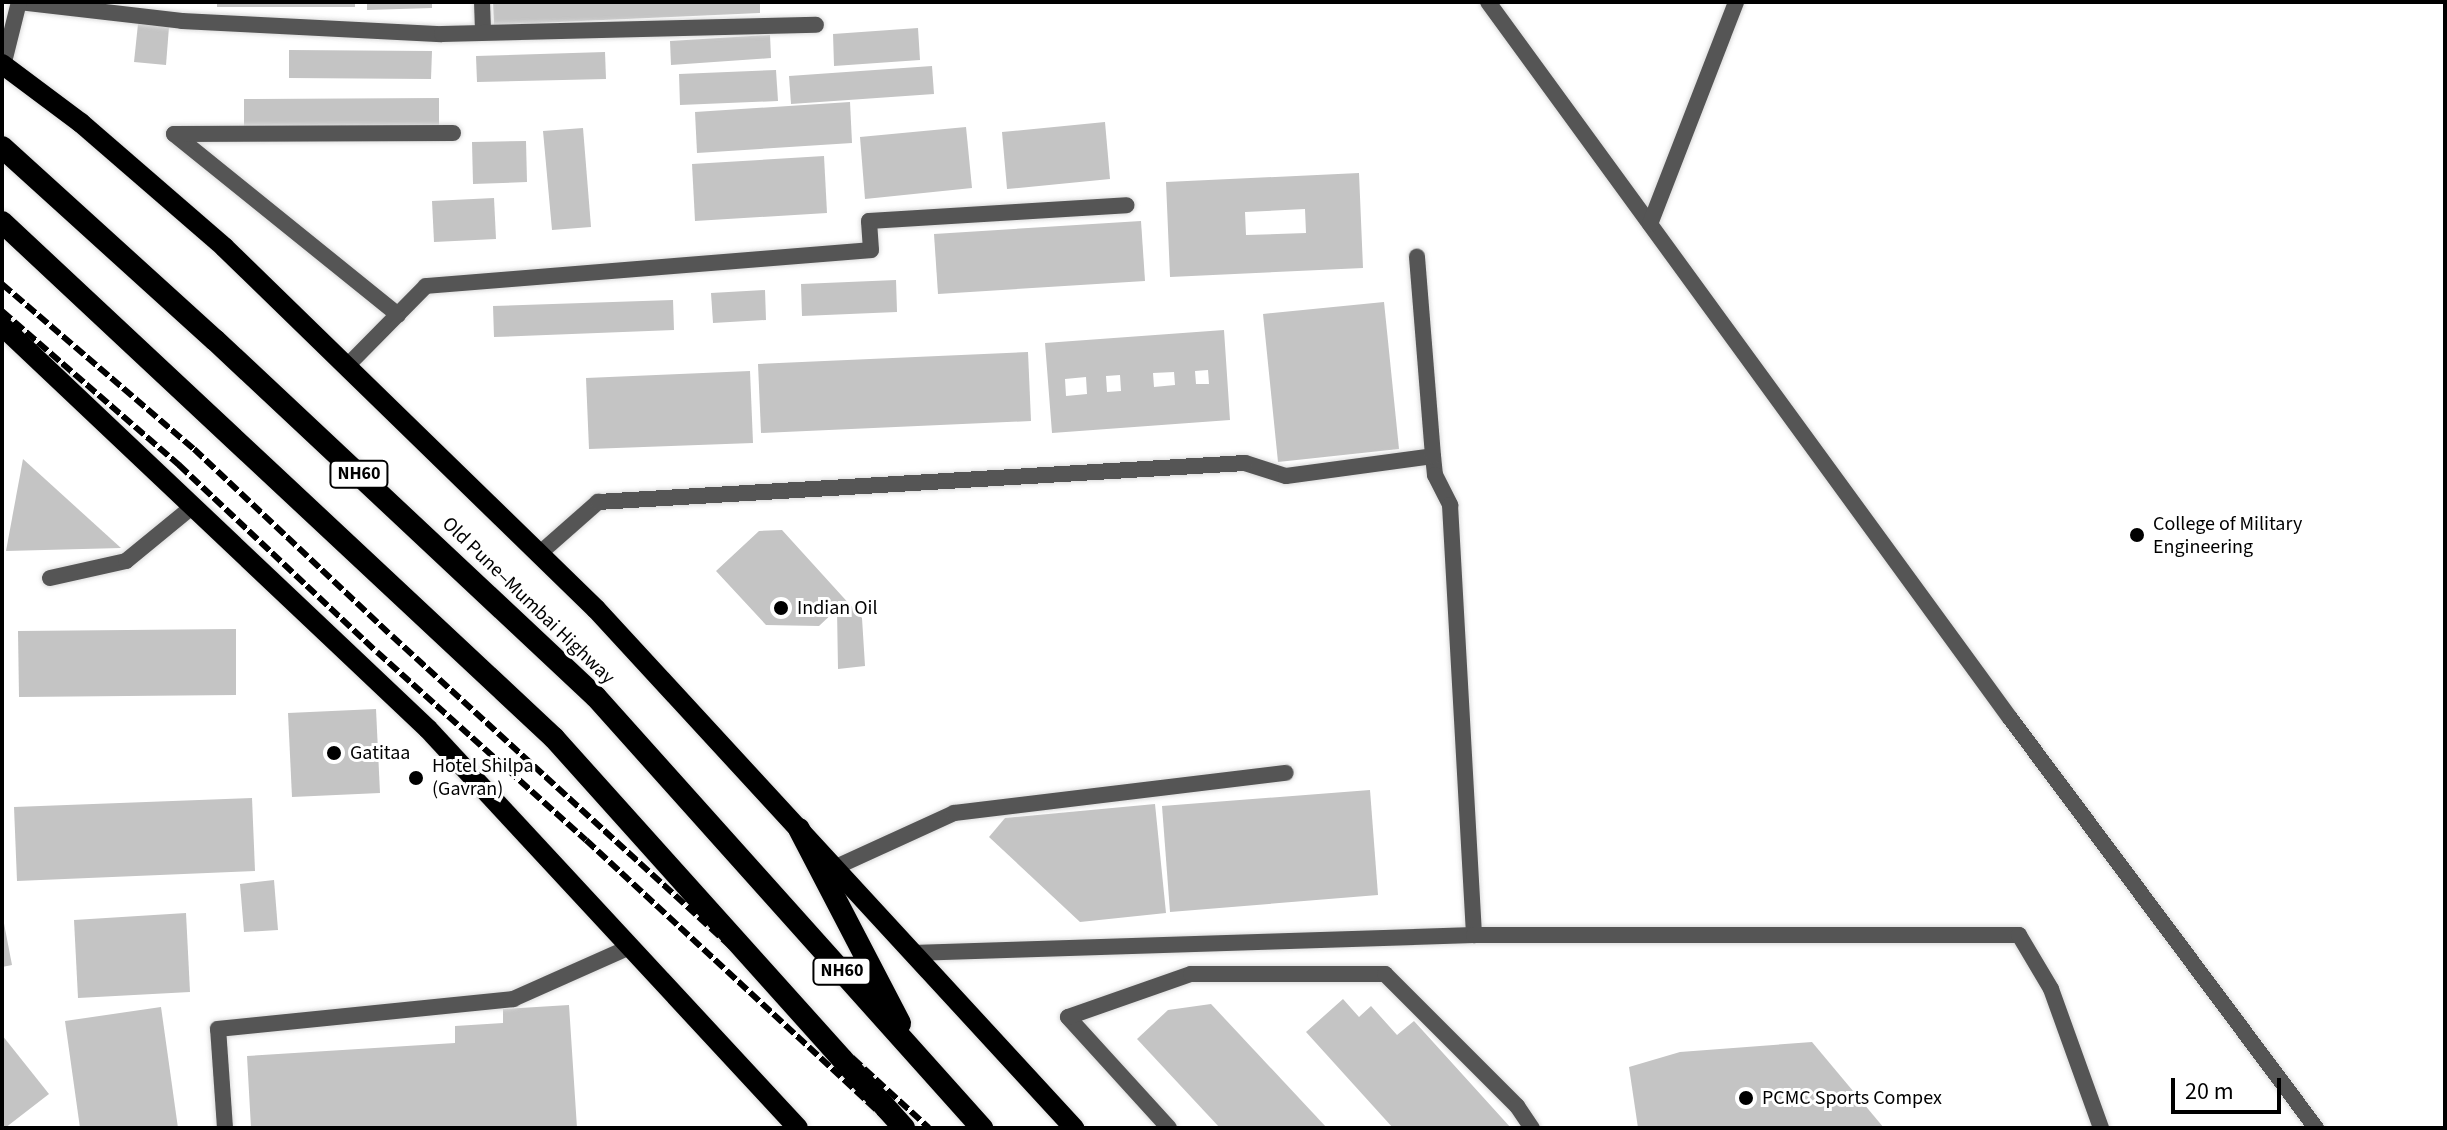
<!DOCTYPE html>
<meta charset="utf-8">
<style>
body{margin:0}
#map{position:relative;width:2447px;height:1130px;overflow:hidden;background:#fff;font-family:"Source Sans 3",sans-serif}
div>[style]{position:absolute}
[style*='--x']{left:calc(var(--x)*1px);top:calc(var(--y)*1px);width:calc(var(--w)*1px);rotate:calc(var(--a)*1deg)}
.building>*{inset:0;background:#c4c4c4}
.roads{filter:drop-shadow(0 0 2px #dbdbdb) drop-shadow(0 0 2px #dbdbdb)}
.service>*{height:16px;margin:-8px;padding:0 8px;transform-origin:8px;border-radius:8px;background:#555}
.minor>*{height:16px;margin:-8px;padding:0 8px;transform-origin:8px;border-radius:8px;background:#555}
.tertiary>*{height:16px;margin:-8px;padding:0 8px;transform-origin:8px;border-radius:8px;background:#555}
.primary>*{height:20px;margin:-10px;padding:0 10px;transform-origin:10px;border-radius:10px;background:#000}
.trunk>*{height:22px;margin:-11px;padding:0 11px;transform-origin:11px;border-radius:11px;background:#000}
.rail>*{height:6px;margin-top:-3px;transform-origin:0;background:repeating-linear-gradient(90deg,#000 0 12px,transparent 0 16px)}
.dots>*{width:22px;height:22px;translate:-50% -50%;box-sizing:border-box;border:4px solid #fff;border-radius:50%}
span{translate:-50% -50%;white-space:nowrap;text-align:center;line-height:1.15;-webkit-text-stroke:6px #fff;paint-order:stroke}
.shield-label span{padding:2px 6px;background:#fff;border:2px solid;border-radius:6px;-webkit-text-stroke-width:0}
.shield-label{font-size:18px;color:#000;font-weight:700}
.poi-label{font-size:20px;color:#000}
.left{translate:0 -50%;text-align:left}
.street-label{font-size:20px;color:#000}
.frame{position:absolute;inset:0;border:4px solid #000;pointer-events:none}
.scale{position:absolute;left:2171px;top:1078px;width:110px;height:36px;box-sizing:border-box;border:4px solid #000;border-top:0;padding-left:10px;font-size:24px;line-height:28px;white-space:nowrap;color:#000;-webkit-text-stroke:6px #fff;paint-order:stroke}
</style>
<div id="map">
<div class="building">
<i style="clip-path:polygon(217px 2px,355px 2px,355px 7px,217px 7px)"></i>
<i style="clip-path:polygon(367px 2px,432px 2px,432px 8px,367px 10px)"></i>
<i style="clip-path:polygon(493px 2px,760px 2px,760px 13px,494px 25px)"></i>
<i style="clip-path:polygon(138px 24px,169px 27px,166px 65px,134px 62px)"></i>
<i style="clip-path:polygon(918px 28px,920px 60px,834px 66px,833px 34px)"></i>
<i style="clip-path:polygon(770px 35px,771px 58px,671px 65px,670px 41px)"></i>
<i style="clip-path:polygon(289px 50px,432px 51px,431px 79px,289px 78px)"></i>
<i style="clip-path:polygon(605px 52px,606px 79px,477px 82px,476px 56px)"></i>
<i style="clip-path:polygon(932px 66px,934px 94px,791px 104px,789px 76px)"></i>
<i style="clip-path:polygon(776px 70px,778px 101px,680px 105px,679px 74px)"></i>
<i style="clip-path:polygon(439px 98px,439px 128px,244px 129px,244px 99px)"></i>
<i style="clip-path:polygon(850px 102px,852px 143px,697px 153px,695px 112px)"></i>
<i style="clip-path:polygon(1105px 122px,1110px 179px,1007px 189px,1002px 132px)"></i>
<i style="clip-path:polygon(966px 127px,972px 188px,865px 199px,860px 137px)"></i>
<i style="clip-path:polygon(583px 128px,591px 227px,552px 230px,543px 131px)"></i>
<i style="clip-path:polygon(526px 141px,527px 182px,473px 184px,472px 142px)"></i>
<i style="clip-path:polygon(824px 156px,827px 213px,695px 221px,692px 164px)"></i>
<i style="clip-path:polygon(evenodd,1359px 173px,1363px 268px,1170px 277px,1166px 182px,1359px 173px,1305px 209px,1306px 233px,1246px 235px,1245px 212px,1305px 209px)"></i>
<i style="clip-path:polygon(494px 198px,496px 239px,434px 242px,432px 201px)"></i>
<i style="clip-path:polygon(1141px 221px,1145px 281px,938px 294px,934px 234px)"></i>
<i style="clip-path:polygon(896px 280px,897px 312px,802px 316px,801px 284px)"></i>
<i style="clip-path:polygon(765px 290px,766px 320px,713px 323px,711px 293px)"></i>
<i style="clip-path:polygon(673px 300px,674px 330px,494px 337px,493px 306px)"></i>
<i style="clip-path:polygon(1384px 302px,1399px 449px,1278px 462px,1263px 314px)"></i>
<i style="clip-path:polygon(evenodd,1224px 330px,1230px 420px,1052px 433px,1045px 343px,1224px 330px,1208px 370px,1209px 384px,1196px 384px,1195px 371px,1208px 370px,1224px 330px,1174px 372px,1175px 385px,1154px 387px,1153px 373px,1174px 372px,1224px 330px,1120px 375px,1121px 391px,1107px 392px,1106px 376px,1120px 375px,1224px 330px,1086px 377px,1087px 394px,1066px 396px,1065px 379px,1086px 377px)"></i>
<i style="clip-path:polygon(1028px 352px,1031px 421px,761px 433px,758px 364px)"></i>
<i style="clip-path:polygon(750px 371px,753px 443px,589px 449px,586px 378px)"></i>
<i style="clip-path:polygon(23px 459px,121px 548px,6px 551px)"></i>
<i style="clip-path:polygon(782px 530px,862px 618px,865px 666px,838px 669px,837px 609px,819px 626px,766px 625px,716px 571px,759px 531px)"></i>
<i style="clip-path:polygon(236px 629px,236px 695px,19px 697px,18px 631px)"></i>
<i style="clip-path:polygon(376px 709px,380px 793px,292px 797px,288px 713px)"></i>
<i style="clip-path:polygon(1370px 790px,1378px 895px,1170px 912px,1162px 806px)"></i>
<i style="clip-path:polygon(252px 798px,255px 871px,17px 881px,14px 807px)"></i>
<i style="clip-path:polygon(1155px 804px,1166px 913px,1080px 922px,989px 837px,1005px 818px)"></i>
<i style="clip-path:polygon(274px 880px,278px 930px,244px 932px,240px 884px)"></i>
<i style="clip-path:polygon(2px 913px,12px 965px,2px 967px)"></i>
<i style="clip-path:polygon(186px 913px,190px 992px,78px 998px,74px 920px)"></i>
<i style="clip-path:polygon(1343px 999px,1359px 1017px,1371px 1006px,1397px 1035px,1414px 1021px,1511px 1128px,1393px 1128px,1306px 1032px)"></i>
<i style="clip-path:polygon(1211px 1004px,1327px 1128px,1220px 1128px,1137px 1039px,1168px 1010px)"></i>
<i style="clip-path:polygon(569px 1005px,577px 1128px,251px 1128px,247px 1056px,455px 1043px,455px 1026px,503px 1023px,503px 1009px)"></i>
<i style="clip-path:polygon(161px 1007px,178px 1128px,80px 1128px,65px 1021px)"></i>
<i style="clip-path:polygon(2px 1035px,49px 1094px,5px 1128px,2px 1128px)"></i>
<i style="clip-path:polygon(1812px 1042px,1884px 1128px,1638px 1128px,1629px 1067px,1680px 1052px)"></i>
</div>
<div class="roads">
<div class="service">
<i style="--x:482;--y:2;--w:30;--a:88"></i>
<i style="--x:1488;--y:2;--w:886;--a:53.91"></i>
<i style="--x:2010;--y:718;--w:512;--a:53.26"></i>
<i style="--x:174;--y:134;--w:288;--a:38.9"></i>
<i style="--x:174;--y:134;--w:279;--a:-0.2"></i>
<i style="--x:1650;--y:224;--w:238;--a:-68.8"></i>
<i style="--x:1433;--y:456;--w:19;--a:84"></i>
<i style="--x:1435;--y:475;--w:34;--a:63"></i>
<i style="--x:1450;--y:505;--w:431;--a:86.8"></i>
<i style="--x:1245;--y:463;--w:43;--a:17.6"></i>
<i style="--x:1286;--y:476;--w:148;--a:-7.7"></i>
<i style="--x:1433;--y:456;--w:200;--a:-94.6"></i>
<i style="--x:50;--y:578;--w:78;--a:-12.6"></i>
<i style="--x:126;--y:561;--w:85;--a:-39.3"></i>
<i style="--x:834;--y:868;--w:132;--a:-24.6"></i>
<i style="--x:954;--y:813;--w:334;--a:-6.9"></i>
<i style="--x:912;--y:953;--w:562;--a:-1.83"></i>
<i style="--x:1474;--y:935;--w:545;--a:0"></i>
<i style="--x:2019;--y:935;--w:63;--a:59.3"></i>
<i style="--x:2051;--y:989;--w:148;--a:70.2"></i>
<i style="--x:225;--y:1128;--w:99;--a:-94"></i>
<i style="--x:218;--y:1029;--w:297;--a:-5.8"></i>
<i style="--x:513;--y:999;--w:128;--a:-24"></i>
<i style="--x:1169;--y:1128;--w:150;--a:-132.3"></i>
<i style="--x:1068;--y:1017;--w:130;--a:-19.3"></i>
<i style="--x:1191;--y:974;--w:194;--a:0"></i>
<i style="--x:1385;--y:974;--w:187;--a:45"></i>
<i style="--x:1517;--y:1106;--w:27;--a:56"></i>
</div>
<div class="minor">
<i style="--x:19;--y:2;--w:164;--a:6.6"></i>
<i style="--x:182;--y:21;--w:260;--a:2.9"></i>
<i style="--x:442;--y:34;--w:374;--a:-1.4"></i>
<i style="--x:347;--y:366;--w:112;--a:-45.4"></i>
<i style="--x:426;--y:286;--w:446;--a:-4.6"></i>
<i style="--x:871;--y:250;--w:29;--a:-94"></i>
<i style="--x:869;--y:221;--w:258;--a:-3.5"></i>
<i style="--x:539;--y:554;--w:79;--a:-41.4"></i>
<i style="--x:598;--y:502;--w:648;--a:-3.45"></i>
</div>
<div class="tertiary">
<i style="--x:2;--y:70;--w:70;--a:-76"></i>
</div>
<div class="primary">
<i style="--x:2;--y:64;--w:99;--a:36.8"></i>
<i style="--x:81;--y:123;--w:189;--a:40.9"></i>
<i style="--x:224;--y:247;--w:519;--a:44.22"></i>
<i style="--x:596;--y:609;--w:706;--a:47.35"></i>
<i style="--x:2;--y:326;--w:586;--a:43.41"></i>
<i style="--x:428;--y:729;--w:544;--a:47.16"></i>
</div>
<div class="trunk">
<i style="--x:2;--y:147;--w:287;--a:42.2"></i>
<i style="--x:215;--y:340;--w:522;--a:43.14"></i>
<i style="--x:596;--y:697;--w:579;--a:48.15"></i>
<i style="--x:2;--y:222;--w:756;--a:43.07"></i>
<i style="--x:554;--y:738;--w:524;--a:48.09"></i>
<i style="--x:799;--y:829;--w:219;--a:62.5"></i>
</div>
</div>
<div class="rail">
<i style="--x:2;--y:284;--w:253;--a:40.7"></i>
<i style="--x:194;--y:449;--w:272;--a:43.4"></i>
<i style="--x:392;--y:636;--w:728;--a:42.5"></i>
<i style="--x:2;--y:311;--w:235;--a:41"></i>
<i style="--x:179;--y:465;--w:272;--a:43.4"></i>
<i style="--x:377;--y:652;--w:281;--a:42"></i>
<i style="--x:586;--y:840;--w:423;--a:42.9"></i>
</div>
<div class="dots">
<i style="left:2137px;top:535px;background:#000"></i>
<i style="left:781px;top:608px;background:#000"></i>
<i style="left:334px;top:753px;background:#000"></i>
<i style="left:416px;top:778px;background:#000"></i>
<i style="left:1746px;top:1098px;background:#000"></i>
</div>
<div class="shield-label">
<span style="left:359px;top:474px">NH60</span>
<span style="left:842px;top:971px">NH60</span>
</div>
<div class="poi-label">
<span class="left" style="left:2153px;top:536px">College of Military<br>Engineering</span>
<span class="left" style="left:797px;top:608px">Indian Oil</span>
<span class="left" style="left:350px;top:753px">Gatitaa</span>
<span class="left" style="left:432px;top:778px">Hotel Shilpa<br>(Gavran)</span>
<span class="left" style="left:1762px;top:1098px">PCMC Sports Compex</span>
</div>
<div class="street-label">
<span style="left:528px;top:601px;rotate:44deg">Old Pune–Mumbai Highway</span>
</div>
<div class="frame"></div>
<div class="scale">20 m</div>
</div>
